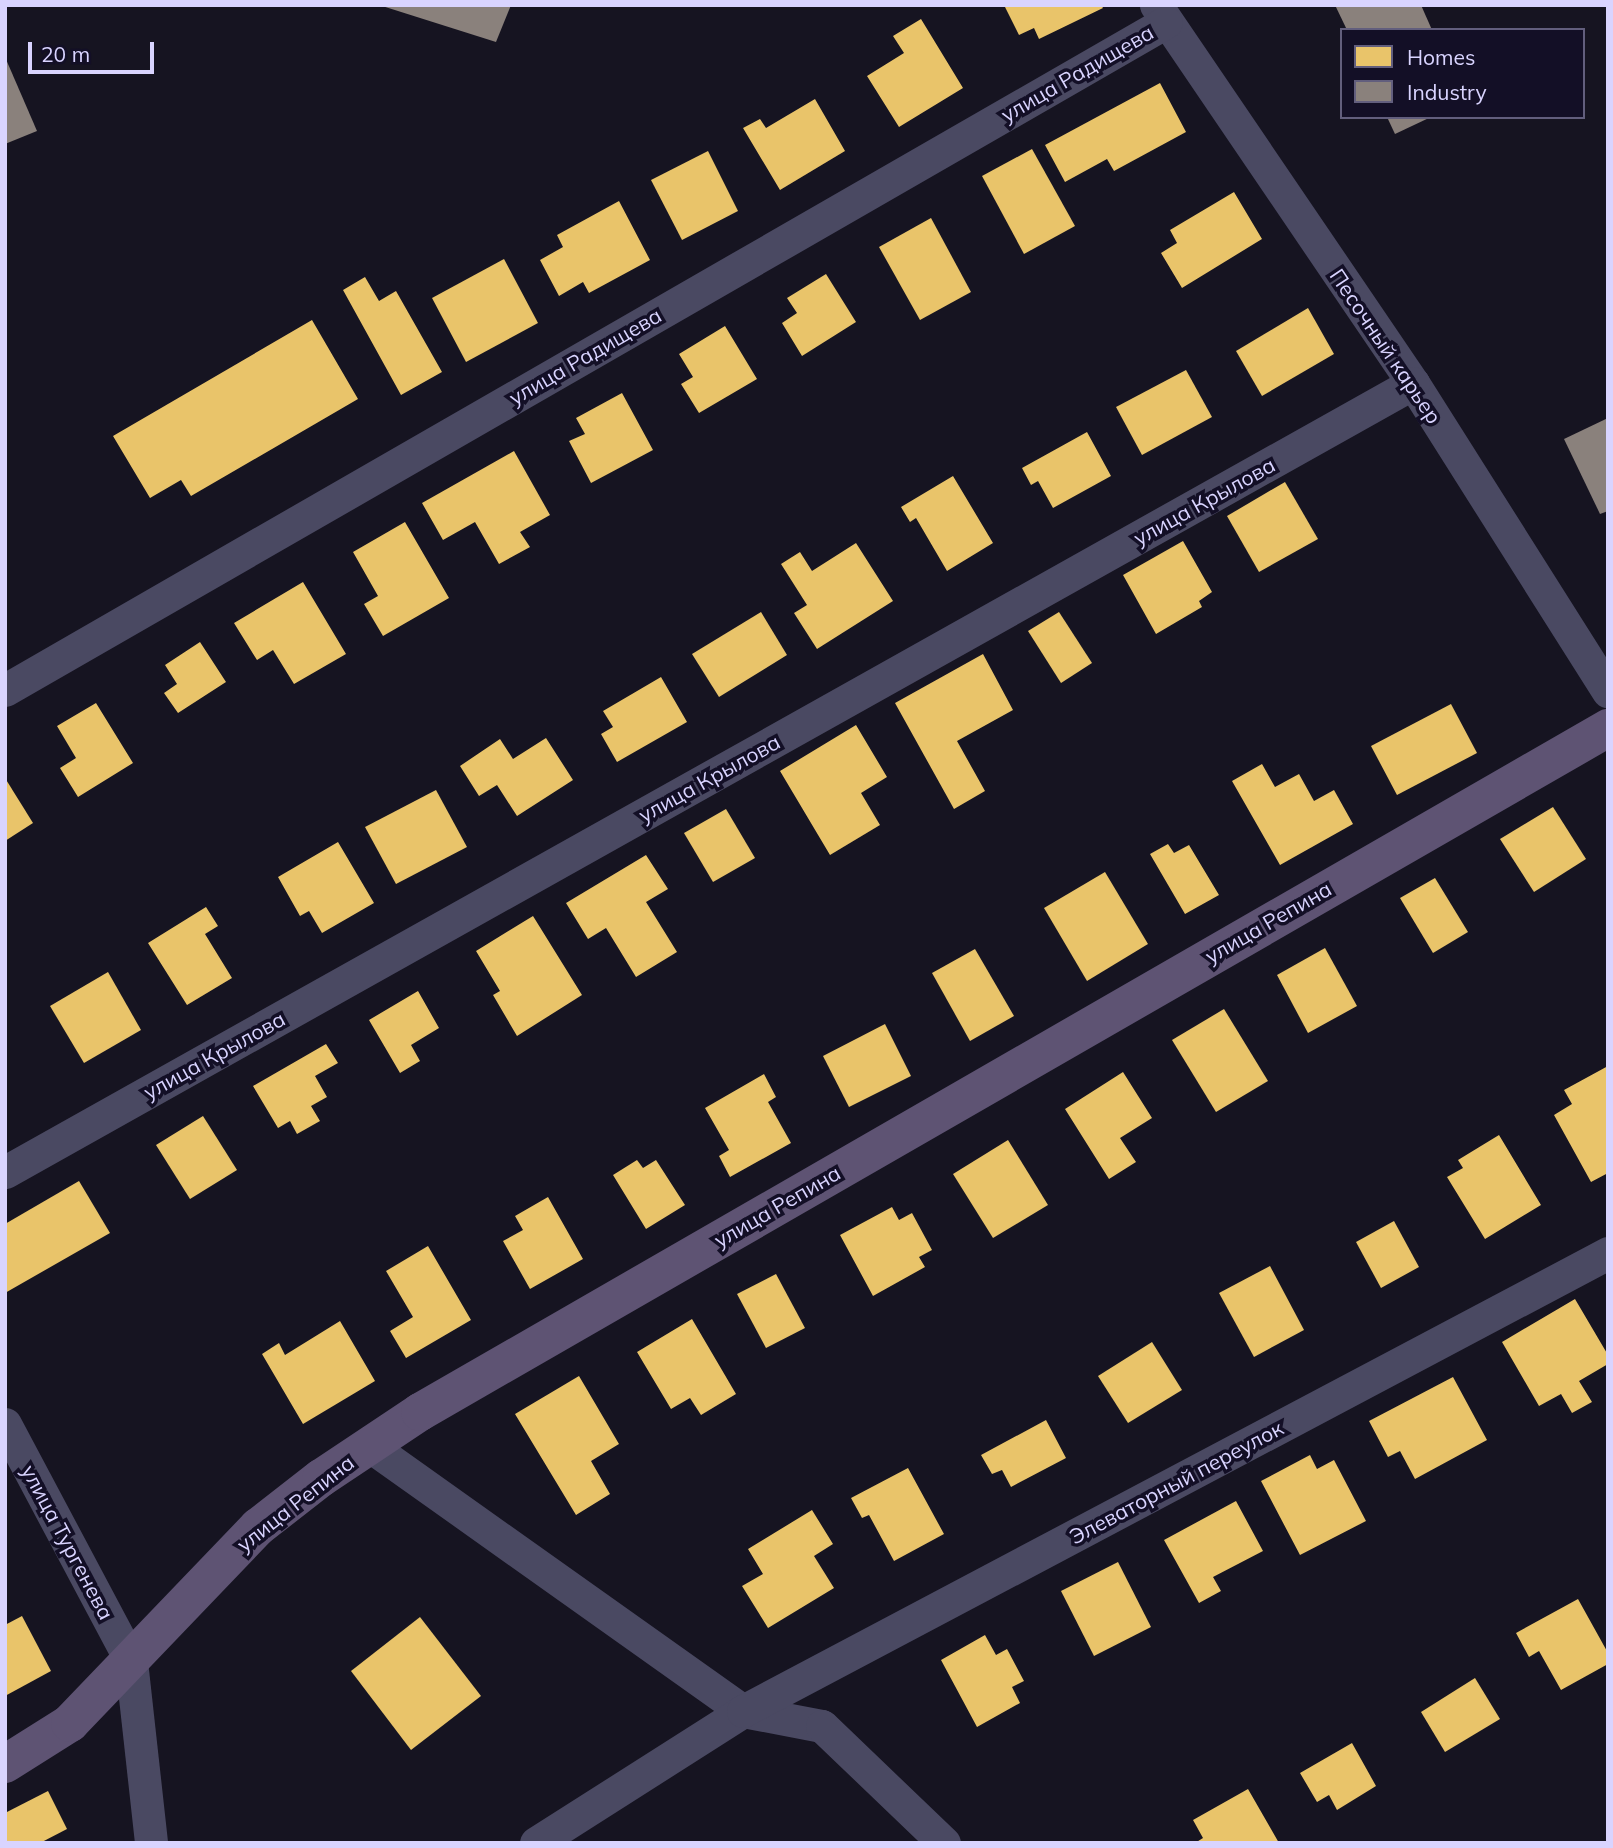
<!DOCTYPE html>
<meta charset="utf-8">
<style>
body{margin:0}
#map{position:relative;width:1613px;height:1848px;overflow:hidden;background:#161421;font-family:Mulish,sans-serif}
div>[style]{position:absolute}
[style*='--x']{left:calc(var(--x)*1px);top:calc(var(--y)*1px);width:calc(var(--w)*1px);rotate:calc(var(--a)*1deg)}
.homes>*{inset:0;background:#e9c46a}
.industry>*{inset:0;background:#8a817c}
.minor>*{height:33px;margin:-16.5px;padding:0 16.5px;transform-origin:16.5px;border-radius:16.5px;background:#4a4962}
.primary>*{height:38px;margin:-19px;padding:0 19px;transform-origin:19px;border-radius:19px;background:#5e5373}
span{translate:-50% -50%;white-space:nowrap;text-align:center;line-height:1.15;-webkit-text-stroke:7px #130f26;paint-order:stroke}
.street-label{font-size:21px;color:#d9d4ff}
.frame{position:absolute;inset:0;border:7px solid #d9d4ff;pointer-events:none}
.legend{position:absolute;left:1340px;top:28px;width:245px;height:91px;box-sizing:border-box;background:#130f26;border:2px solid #625e7d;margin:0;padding:9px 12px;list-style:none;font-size:21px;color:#d9d4ff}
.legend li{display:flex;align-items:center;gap:14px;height:35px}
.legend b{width:35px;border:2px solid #625e7d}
.scale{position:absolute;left:28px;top:42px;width:126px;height:32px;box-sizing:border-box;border:4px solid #d9d4ff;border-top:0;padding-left:9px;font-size:21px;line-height:24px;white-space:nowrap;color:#d9d4ff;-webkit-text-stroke:5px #130f26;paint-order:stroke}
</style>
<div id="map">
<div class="homes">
<i style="clip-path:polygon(1004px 5px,1101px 5px,1103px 8px,1039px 39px,1034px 28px,1019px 35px)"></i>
<i style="clip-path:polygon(921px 19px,963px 88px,899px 127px,867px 76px,904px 53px,893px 36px)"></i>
<i style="clip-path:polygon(1160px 83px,1186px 132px,1114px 171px,1107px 159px,1065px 182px,1045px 145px)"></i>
<i style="clip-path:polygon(815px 99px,845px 151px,780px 190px,743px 128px,760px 119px,766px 128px)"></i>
<i style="clip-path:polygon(1032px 149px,1075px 226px,1024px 254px,982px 176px)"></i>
<i style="clip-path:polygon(708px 151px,738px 211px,682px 240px,651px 180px)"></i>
<i style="clip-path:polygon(1234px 192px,1262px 239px,1182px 288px,1161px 253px,1177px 243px,1170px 230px)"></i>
<i style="clip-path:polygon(619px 201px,650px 260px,589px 293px,583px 282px,559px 296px,540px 260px,563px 247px,557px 235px)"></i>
<i style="clip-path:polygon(931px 218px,971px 292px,920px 320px,879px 247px)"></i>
<i style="clip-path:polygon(504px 259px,538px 323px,466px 362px,432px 298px)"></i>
<i style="clip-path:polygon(826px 274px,856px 322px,802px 356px,782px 323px,797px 313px,787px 298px)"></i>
<i style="clip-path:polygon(365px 277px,379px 301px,396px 291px,442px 372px,401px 395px,343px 290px)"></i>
<i style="clip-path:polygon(1308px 308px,1334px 354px,1262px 396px,1236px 351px)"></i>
<i style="clip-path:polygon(312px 320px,358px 399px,191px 496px,181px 480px,150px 498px,113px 436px)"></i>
<i style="clip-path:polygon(725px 326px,757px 379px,699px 413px,681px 384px,693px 377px,679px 354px)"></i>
<i style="clip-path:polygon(1186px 370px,1212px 417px,1142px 455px,1116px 407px)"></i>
<i style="clip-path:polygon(622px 393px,653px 450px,591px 483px,569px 441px,585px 434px,576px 418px)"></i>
<i style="clip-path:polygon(1087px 432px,1111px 476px,1053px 508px,1038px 481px,1031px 485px,1022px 468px)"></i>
<i style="clip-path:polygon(514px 451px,550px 515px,520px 532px,530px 547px,499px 564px,475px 522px,443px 540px,422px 503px)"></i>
<i style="clip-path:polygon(953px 476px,993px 543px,947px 571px,916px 518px,910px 522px,901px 507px)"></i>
<i style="clip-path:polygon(1285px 482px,1318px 539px,1259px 572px,1227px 516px)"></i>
<i style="clip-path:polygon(405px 522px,449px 598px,383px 636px,364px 604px,378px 596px,353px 552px)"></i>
<i style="clip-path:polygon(1183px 541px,1212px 592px,1199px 601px,1202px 607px,1156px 634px,1123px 575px)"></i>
<i style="clip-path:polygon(856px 543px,893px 601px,817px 649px,794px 613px,807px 605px,781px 564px,800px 552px,812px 571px)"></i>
<i style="clip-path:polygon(303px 582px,346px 654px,294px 684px,273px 650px,257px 660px,234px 623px)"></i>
<i style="clip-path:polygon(761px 612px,787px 655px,719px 697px,692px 654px)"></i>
<i style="clip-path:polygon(1059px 612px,1092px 663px,1061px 683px,1028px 631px)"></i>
<i style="clip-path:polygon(200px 642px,226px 682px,178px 713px,164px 693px,177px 684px,165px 665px)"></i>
<i style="clip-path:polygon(983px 654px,1013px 710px,957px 741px,985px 791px,954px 809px,895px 703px)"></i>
<i style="clip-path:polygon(661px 677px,687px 722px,617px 762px,601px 734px,613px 727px,603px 711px)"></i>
<i style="clip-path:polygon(96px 703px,133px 763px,78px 797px,60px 768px,76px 758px,57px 726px)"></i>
<i style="clip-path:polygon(1451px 704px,1477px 753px,1397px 795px,1371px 746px)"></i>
<i style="clip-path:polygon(856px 725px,887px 777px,861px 793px,880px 825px,830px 855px,780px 771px)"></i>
<i style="clip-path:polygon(546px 738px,573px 780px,517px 816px,497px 785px,479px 796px,460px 766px,500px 739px,513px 759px)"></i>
<i style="clip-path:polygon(1262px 764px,1275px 787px,1299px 774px,1314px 801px,1334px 790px,1353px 824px,1280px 865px,1232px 781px)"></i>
<i style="clip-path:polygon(5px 778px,33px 823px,5px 841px)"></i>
<i style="clip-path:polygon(436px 790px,467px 847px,396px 884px,365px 827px)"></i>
<i style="clip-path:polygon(1553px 807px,1586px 859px,1534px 892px,1500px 839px)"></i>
<i style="clip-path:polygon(726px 809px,755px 858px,713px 882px,684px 833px)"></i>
<i style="clip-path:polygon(338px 842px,374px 903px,322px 933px,309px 911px,300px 916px,278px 877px)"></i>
<i style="clip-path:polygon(1168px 844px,1174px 853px,1189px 845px,1219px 895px,1185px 914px,1150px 854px)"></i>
<i style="clip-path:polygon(646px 855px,668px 889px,646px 902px,677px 952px,636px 977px,606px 928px,588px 939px,566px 903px)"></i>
<i style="clip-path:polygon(1105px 872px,1148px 944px,1087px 981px,1044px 908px)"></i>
<i style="clip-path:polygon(1435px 878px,1468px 932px,1433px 953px,1400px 898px)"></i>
<i style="clip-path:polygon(206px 907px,218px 926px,205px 934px,232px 978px,187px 1005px,148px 943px)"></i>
<i style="clip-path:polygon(533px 916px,582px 995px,517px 1036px,493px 995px,500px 991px,476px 951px)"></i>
<i style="clip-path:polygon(1325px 948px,1357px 1006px,1308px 1033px,1277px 975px)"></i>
<i style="clip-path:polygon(975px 949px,1014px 1016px,970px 1041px,932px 973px)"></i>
<i style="clip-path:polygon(108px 972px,141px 1030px,84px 1063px,50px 1006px)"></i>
<i style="clip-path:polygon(418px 991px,439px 1028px,411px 1045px,420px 1061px,400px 1073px,369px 1020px)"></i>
<i style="clip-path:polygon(1224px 1009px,1268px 1081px,1216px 1112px,1172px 1040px)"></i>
<i style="clip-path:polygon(885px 1024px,911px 1076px,849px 1107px,823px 1056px)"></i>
<i style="clip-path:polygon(326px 1044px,338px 1063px,315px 1076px,327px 1097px,311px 1106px,320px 1121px,297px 1134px,290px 1121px,278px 1128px,253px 1086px)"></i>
<i style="clip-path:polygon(1608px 1066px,1608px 1173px,1591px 1182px,1554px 1115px,1572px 1104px,1564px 1090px)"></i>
<i style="clip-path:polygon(1123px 1072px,1152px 1118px,1120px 1138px,1136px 1162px,1109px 1179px,1065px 1109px)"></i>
<i style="clip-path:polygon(764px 1074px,776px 1097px,768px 1102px,791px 1143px,730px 1177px,719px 1156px,729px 1150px,705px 1108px)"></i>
<i style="clip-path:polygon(203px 1116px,237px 1170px,190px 1199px,156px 1145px)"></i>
<i style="clip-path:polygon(1499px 1135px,1541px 1205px,1485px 1239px,1447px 1177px,1463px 1168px,1458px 1160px)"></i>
<i style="clip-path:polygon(1008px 1140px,1048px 1205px,993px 1238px,953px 1174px)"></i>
<i style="clip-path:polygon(637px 1160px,643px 1168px,656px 1160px,685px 1205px,646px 1229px,613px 1175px)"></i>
<i style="clip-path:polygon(79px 1181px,110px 1233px,5px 1293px,5px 1224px)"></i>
<i style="clip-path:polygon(548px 1197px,583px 1259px,530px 1289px,503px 1241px,523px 1230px,515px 1216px)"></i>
<i style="clip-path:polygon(892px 1207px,899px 1220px,912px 1213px,932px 1250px,919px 1257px,925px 1267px,873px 1296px,840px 1235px)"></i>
<i style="clip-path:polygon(1394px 1221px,1419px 1267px,1381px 1288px,1356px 1242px)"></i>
<i style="clip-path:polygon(428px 1246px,471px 1320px,406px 1358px,390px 1331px,413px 1317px,386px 1271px)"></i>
<i style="clip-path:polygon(1270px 1266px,1304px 1330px,1254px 1357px,1219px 1293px)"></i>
<i style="clip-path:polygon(776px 1274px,805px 1328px,766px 1348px,737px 1294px)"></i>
<i style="clip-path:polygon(1575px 1299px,1608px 1355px,1608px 1364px,1579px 1381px,1592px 1402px,1572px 1413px,1561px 1394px,1539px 1406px,1502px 1342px)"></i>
<i style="clip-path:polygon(692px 1319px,736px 1394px,701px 1415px,690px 1398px,671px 1409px,637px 1352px)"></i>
<i style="clip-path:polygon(340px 1321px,375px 1381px,303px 1424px,262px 1354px,279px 1343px,285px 1355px)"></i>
<i style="clip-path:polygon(1152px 1342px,1182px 1390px,1128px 1423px,1098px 1376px)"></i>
<i style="clip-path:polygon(579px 1376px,619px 1444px,591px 1461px,610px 1494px,576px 1515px,515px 1414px)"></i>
<i style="clip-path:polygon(1453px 1377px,1487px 1440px,1415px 1479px,1400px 1451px,1388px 1457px,1369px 1421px)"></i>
<i style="clip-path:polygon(1046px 1420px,1066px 1458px,1011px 1487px,1002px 1470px,992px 1474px,981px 1455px)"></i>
<i style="clip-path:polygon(1310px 1455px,1317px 1469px,1334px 1460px,1366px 1521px,1300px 1555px,1261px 1481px)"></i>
<i style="clip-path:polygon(908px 1468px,944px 1534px,894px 1561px,869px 1515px,862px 1518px,851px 1498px)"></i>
<i style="clip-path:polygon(1236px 1501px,1263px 1551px,1213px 1577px,1221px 1591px,1199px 1603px,1164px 1540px)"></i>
<i style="clip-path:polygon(812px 1510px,833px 1544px,814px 1556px,834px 1588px,768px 1628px,742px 1586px,763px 1574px,748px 1549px)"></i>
<i style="clip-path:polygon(1118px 1562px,1151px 1627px,1094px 1656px,1061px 1591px)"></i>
<i style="clip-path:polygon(1578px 1599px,1608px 1653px,1608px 1664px,1561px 1690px,1539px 1651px,1529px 1657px,1516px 1633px)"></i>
<i style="clip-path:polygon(22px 1616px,51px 1671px,5px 1696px,5px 1625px)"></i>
<i style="clip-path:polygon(420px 1617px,481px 1696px,411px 1750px,351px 1671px)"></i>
<i style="clip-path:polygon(985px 1635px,996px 1655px,1007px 1649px,1024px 1681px,1012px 1687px,1020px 1703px,977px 1727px,941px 1660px)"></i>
<i style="clip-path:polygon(1475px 1678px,1500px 1719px,1445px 1752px,1421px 1712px)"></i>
<i style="clip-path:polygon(1352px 1743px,1376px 1786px,1337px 1810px,1329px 1795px,1317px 1802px,1300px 1773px)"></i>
<i style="clip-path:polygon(1248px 1789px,1279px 1843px,1195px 1843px,1203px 1838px,1193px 1820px)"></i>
<i style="clip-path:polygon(48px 1791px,67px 1829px,40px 1843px,5px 1843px,5px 1813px)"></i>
</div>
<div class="industry">
<i style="clip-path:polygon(379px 5px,511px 5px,496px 42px)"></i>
<i style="clip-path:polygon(1335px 5px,1421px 5px,1432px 30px,1347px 30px)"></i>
<i style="clip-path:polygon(5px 57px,37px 131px,5px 144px)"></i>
<i style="clip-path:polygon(1387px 117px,1431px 117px,1395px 134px)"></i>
<i style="clip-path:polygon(1608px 418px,1608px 511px,1600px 514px,1564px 439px)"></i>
</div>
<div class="minor">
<i style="--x:1156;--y:5;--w:457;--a:55.8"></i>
<i style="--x:1413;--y:383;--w:365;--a:57.7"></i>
<i style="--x:5;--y:690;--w:1339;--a:-29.91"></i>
<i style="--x:5;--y:1172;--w:1614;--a:-29.26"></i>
<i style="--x:5;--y:1424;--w:268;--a:62"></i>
<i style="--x:131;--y:1661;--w:183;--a:83.7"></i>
<i style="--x:370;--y:1446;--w:458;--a:35.4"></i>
<i style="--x:743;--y:1711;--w:80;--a:10.8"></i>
<i style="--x:822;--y:1726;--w:169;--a:43.8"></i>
<i style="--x:536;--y:1843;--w:246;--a:-32.5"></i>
<i style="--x:743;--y:1711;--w:979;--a:-27.9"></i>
</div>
<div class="primary">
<i style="--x:5;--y:1764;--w:77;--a:-32.2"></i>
<i style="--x:70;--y:1723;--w:272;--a:-46.2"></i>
<i style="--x:258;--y:1527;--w:80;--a:-37.9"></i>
<i style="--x:321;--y:1478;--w:119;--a:-33.7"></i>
<i style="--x:420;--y:1412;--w:1371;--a:-29.93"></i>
</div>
<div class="street-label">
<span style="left:1077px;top:73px;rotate:-30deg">улица Радищева</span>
<span style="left:1386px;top:346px;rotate:56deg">Песочный карьер</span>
<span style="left:585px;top:356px;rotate:-30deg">улица Радищева</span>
<span style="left:1204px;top:501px;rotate:-29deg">улица Крылова</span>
<span style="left:709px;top:778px;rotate:-29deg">улица Крылова</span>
<span style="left:1268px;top:922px;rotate:-30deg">улица Репина</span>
<span style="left:214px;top:1055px;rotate:-29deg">улица Крылова</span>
<span style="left:777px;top:1206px;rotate:-30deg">улица Репина</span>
<span style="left:1176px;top:1482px;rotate:-28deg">Элеваторный переулок</span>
<span style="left:295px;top:1503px;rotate:-38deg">улица Репина</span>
<span style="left:68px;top:1542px;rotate:62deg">улица Тургенева</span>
</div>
<div class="frame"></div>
<ul class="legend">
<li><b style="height:19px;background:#e9c46a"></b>Homes</li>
<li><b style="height:19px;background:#8a817c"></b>Industry</li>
</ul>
<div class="scale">20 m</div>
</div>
